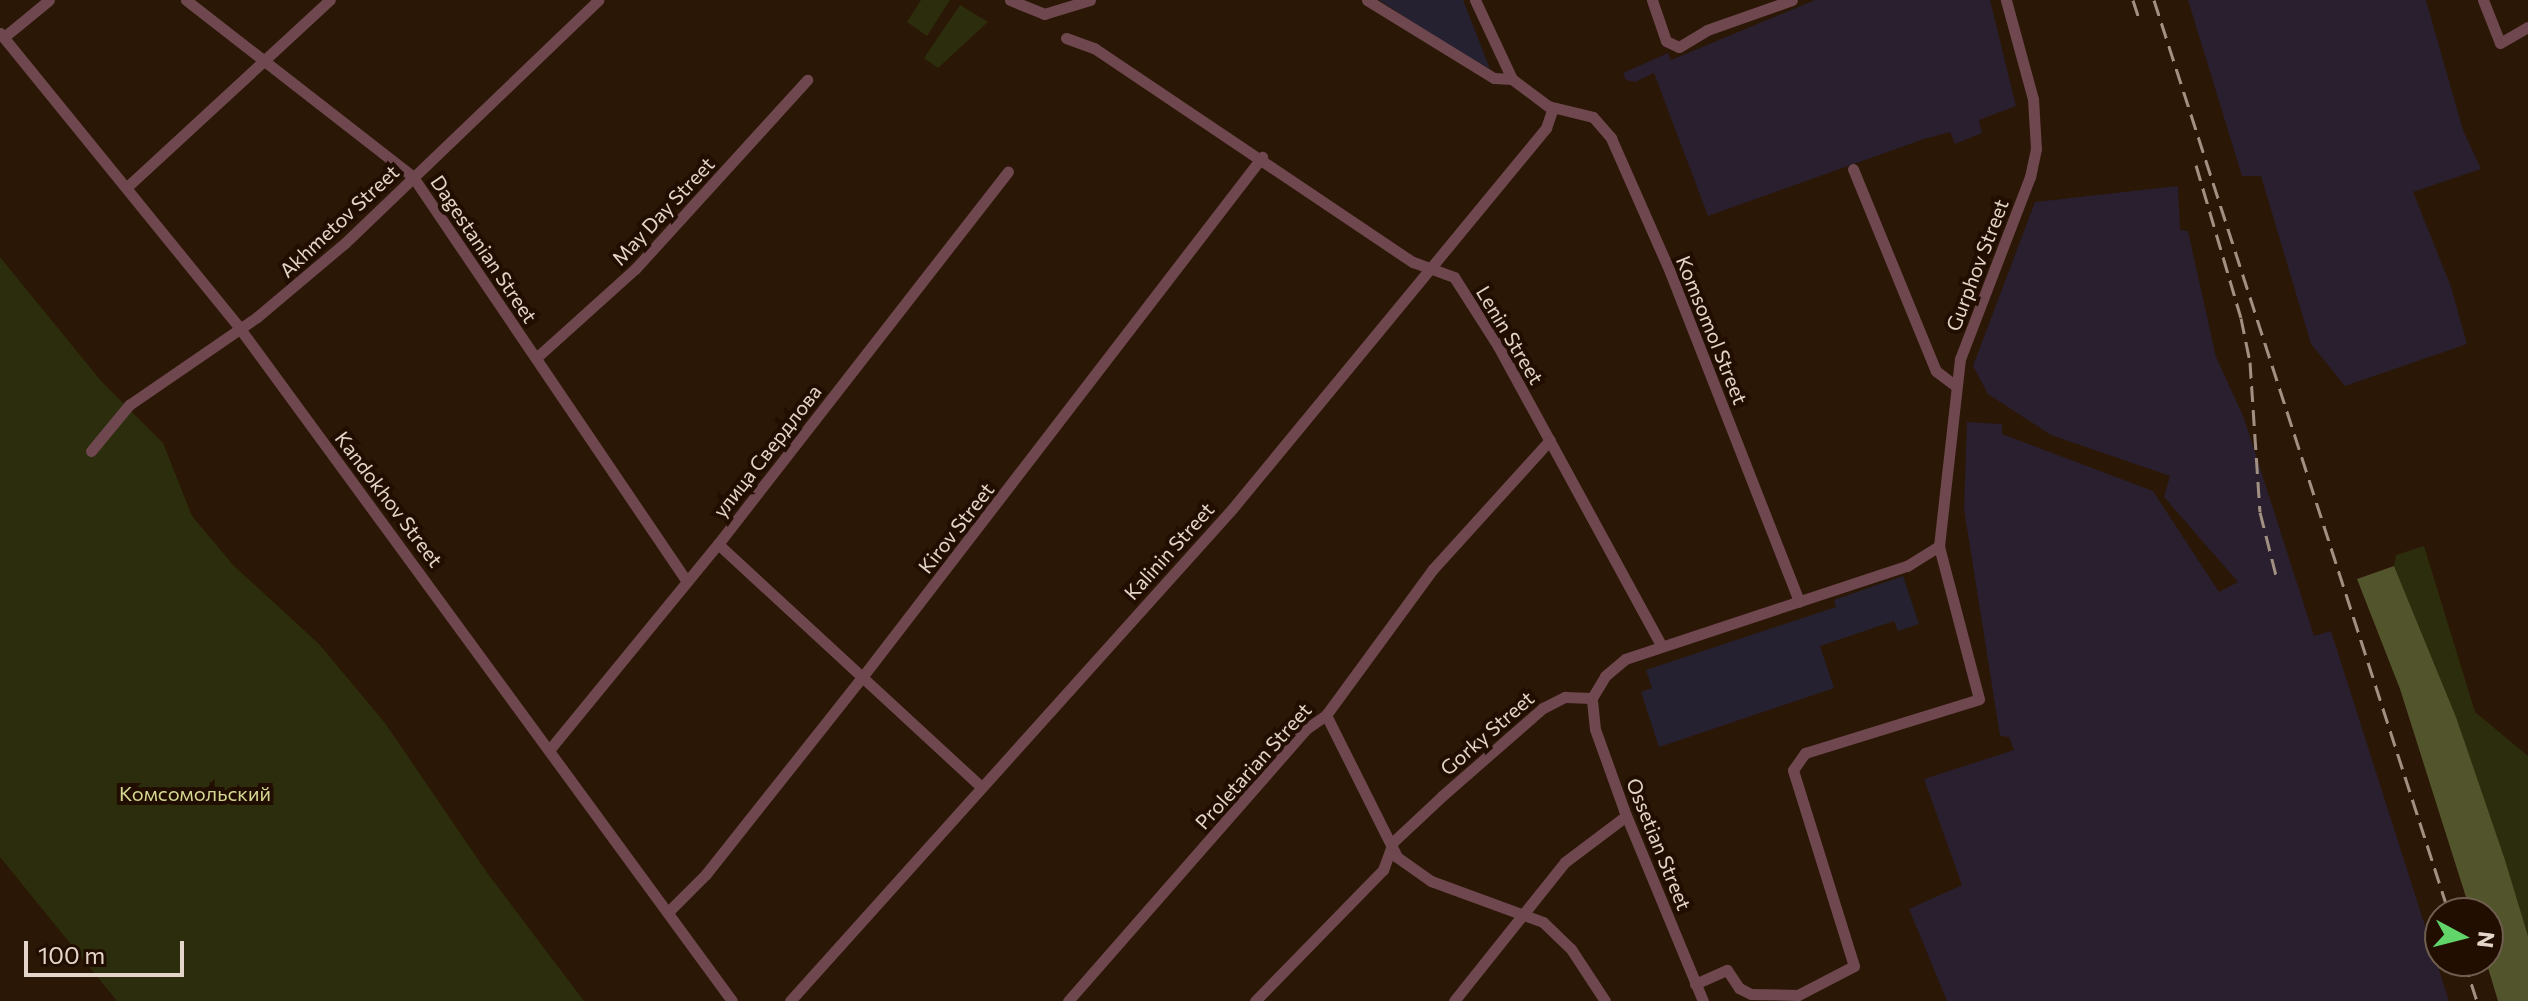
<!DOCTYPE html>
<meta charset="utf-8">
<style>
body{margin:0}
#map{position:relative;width:2528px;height:1001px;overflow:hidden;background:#2b1705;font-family:Commissioner,sans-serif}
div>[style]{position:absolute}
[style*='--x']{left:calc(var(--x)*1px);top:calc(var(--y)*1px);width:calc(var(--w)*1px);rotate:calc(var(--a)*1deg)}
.industrial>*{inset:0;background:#291f2e}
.education>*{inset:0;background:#252131}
.green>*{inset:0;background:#2c2d0c}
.forest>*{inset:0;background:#52542b}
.minor>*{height:11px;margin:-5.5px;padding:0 5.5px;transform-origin:5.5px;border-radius:5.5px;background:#6e474f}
.rail>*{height:3px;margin-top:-1.5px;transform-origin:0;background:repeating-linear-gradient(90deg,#a29183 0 16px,transparent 0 24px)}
span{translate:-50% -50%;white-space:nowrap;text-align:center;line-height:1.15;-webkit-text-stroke:8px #210e00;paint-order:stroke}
.street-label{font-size:20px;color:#e3d5c9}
.park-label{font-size:20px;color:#d4d893}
.north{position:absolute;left:2424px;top:897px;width:80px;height:80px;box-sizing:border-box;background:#210e00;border:2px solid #6f5e50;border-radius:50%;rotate:97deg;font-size:22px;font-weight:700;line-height:32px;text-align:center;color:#e3d5c9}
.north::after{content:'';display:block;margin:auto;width:28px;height:36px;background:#61d46a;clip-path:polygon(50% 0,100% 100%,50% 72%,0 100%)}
.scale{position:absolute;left:24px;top:941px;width:160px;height:36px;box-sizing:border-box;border:4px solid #e3d5c9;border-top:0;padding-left:10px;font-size:24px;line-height:28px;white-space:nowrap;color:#e3d5c9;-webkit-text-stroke:6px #210e00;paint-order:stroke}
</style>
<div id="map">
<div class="industrial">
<i style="clip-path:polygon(1815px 0,1990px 0,2016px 106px,1979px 120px,1982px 133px,1955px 144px,1950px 132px,1924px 139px,1708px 216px,1654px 73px,1635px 82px,1626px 80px,1623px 73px,1668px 53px,1671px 60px)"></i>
<i style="clip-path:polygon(2188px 0,2426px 0,2463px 130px,2481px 169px,2413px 192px,2451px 287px,2467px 344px,2345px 386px,2311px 344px,2261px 176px,2242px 176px)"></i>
<i style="clip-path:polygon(2178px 186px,2180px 230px,2188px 231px,2216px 357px,2244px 418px,2314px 636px,2331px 631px,2449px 1001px,1947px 1001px,1909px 909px,1962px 885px,1924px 779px,2014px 750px,2009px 737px,2000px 736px,1964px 509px,1967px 422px,2002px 424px,2002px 434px,2153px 491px,2219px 592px,2238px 582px,2164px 497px,2170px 476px,2051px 435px,1988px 394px,1973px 366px,2035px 202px)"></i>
</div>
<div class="education">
<i style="clip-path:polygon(1379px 0,1463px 0,1490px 69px,1446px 44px)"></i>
<i style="clip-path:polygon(1903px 576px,1919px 624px,1898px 631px,1894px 621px,1820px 646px,1834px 688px,1659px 747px,1641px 692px,1652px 688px,1646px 670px,1836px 607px,1834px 600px)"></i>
</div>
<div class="green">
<i style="clip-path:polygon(921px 0,950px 0,927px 36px,907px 22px)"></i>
<i style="clip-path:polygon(960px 5px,988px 22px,938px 68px,924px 58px)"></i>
<i style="clip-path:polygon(0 257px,101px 381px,163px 443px,192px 516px,233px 565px,319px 644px,385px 723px,488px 874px,584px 1001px,117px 1001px,0 857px)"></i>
<i style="clip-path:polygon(2424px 546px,2475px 712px,2528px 756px,2528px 936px,2456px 717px,2394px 566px,2396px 555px)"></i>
</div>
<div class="forest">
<i style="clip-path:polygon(2394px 566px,2456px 717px,2504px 857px,2528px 936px,2528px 1001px,2498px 1001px,2486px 961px,2488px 913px,2471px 913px,2400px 689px,2357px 579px)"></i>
</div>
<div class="minor">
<i style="--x:186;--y:0;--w:288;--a:37.9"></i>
<i style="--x:413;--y:177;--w:487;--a:55.9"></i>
<i style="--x:1010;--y:0;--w:37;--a:22"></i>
<i style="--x:1044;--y:14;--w:48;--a:-16.9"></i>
<i style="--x:1367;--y:0;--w:149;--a:31.6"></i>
<i style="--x:1494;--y:78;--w:18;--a:3"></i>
<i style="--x:1475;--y:0;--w:87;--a:64.9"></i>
<i style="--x:1512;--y:79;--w:45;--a:36.9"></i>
<i style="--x:1548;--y:106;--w:46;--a:13.7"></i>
<i style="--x:1593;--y:117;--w:28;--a:49"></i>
<i style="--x:1611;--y:138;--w:146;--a:66.2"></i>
<i style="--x:1670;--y:272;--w:354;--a:68.6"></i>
<i style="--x:1652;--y:0;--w:43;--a:71.1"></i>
<i style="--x:1666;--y:41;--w:14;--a:25"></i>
<i style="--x:1679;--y:47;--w:33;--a:-31"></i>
<i style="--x:1707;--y:30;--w:90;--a:-19.4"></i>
<i style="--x:2483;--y:0;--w:46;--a:68.4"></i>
<i style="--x:2500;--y:43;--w:32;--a:-30"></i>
<i style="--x:0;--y:33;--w:377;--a:50.9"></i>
<i style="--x:238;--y:326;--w:836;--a:53.8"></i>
<i style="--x:4;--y:37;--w:58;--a:-39.4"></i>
<i style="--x:1066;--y:38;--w:30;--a:20"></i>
<i style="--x:1094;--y:48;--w:384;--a:33.9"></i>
<i style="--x:1413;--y:262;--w:44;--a:20.1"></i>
<i style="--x:1454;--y:277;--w:82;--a:57.5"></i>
<i style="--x:1498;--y:346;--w:341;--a:61.4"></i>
<i style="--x:1853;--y:169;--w:218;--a:67.7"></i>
<i style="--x:1936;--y:371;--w:25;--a:37"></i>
<i style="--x:127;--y:187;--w:276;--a:-42.7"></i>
<i style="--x:536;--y:358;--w:133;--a:-42"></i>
<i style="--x:635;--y:269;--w:256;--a:-47.7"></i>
<i style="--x:91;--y:451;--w:60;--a:-50.4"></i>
<i style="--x:129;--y:405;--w:155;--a:-34.5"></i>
<i style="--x:257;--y:317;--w:115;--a:-40.1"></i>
<i style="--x:345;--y:243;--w:351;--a:-43.8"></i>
<i style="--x:718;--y:544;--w:357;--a:42.7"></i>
<i style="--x:1326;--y:715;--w:159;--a:63.4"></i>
<i style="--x:1397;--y:857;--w:42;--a:35.2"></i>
<i style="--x:1431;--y:881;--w:119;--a:20.1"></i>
<i style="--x:1543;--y:922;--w:39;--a:44"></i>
<i style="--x:1571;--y:949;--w:62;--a:56.8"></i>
<i style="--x:550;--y:749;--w:265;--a:-50.7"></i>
<i style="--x:718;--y:544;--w:472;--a:-52.1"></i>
<i style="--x:668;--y:912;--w:54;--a:-45"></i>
<i style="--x:706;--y:874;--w:248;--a:-51.6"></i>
<i style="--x:860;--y:680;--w:660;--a:-52.45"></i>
<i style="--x:1695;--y:984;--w:35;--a:-24"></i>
<i style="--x:1727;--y:970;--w:22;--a:56"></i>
<i style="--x:1739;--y:988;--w:13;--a:27"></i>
<i style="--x:1751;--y:994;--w:47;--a:1.2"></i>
<i style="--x:1798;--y:995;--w:63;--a:-27.4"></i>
<i style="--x:1854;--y:966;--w:205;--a:-107.3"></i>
<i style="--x:1793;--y:770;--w:21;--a:-55"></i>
<i style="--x:1805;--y:753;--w:182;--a:-17.2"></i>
<i style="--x:1979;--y:699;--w:158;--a:-104.7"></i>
<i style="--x:790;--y:1001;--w:661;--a:-48.06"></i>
<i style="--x:1232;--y:509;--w:494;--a:-50.5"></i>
<i style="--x:1546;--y:128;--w:21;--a:-71"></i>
<i style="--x:1068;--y:1001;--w:361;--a:-48.8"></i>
<i style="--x:1306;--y:729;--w:24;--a:-35"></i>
<i style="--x:1326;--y:715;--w:181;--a:-53.8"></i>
<i style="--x:1433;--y:569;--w:174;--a:-47.8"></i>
<i style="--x:1255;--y:1001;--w:183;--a:-45.7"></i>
<i style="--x:1383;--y:870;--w:30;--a:-70"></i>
<i style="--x:1393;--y:842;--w:67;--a:-43.2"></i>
<i style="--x:1442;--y:796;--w:134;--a:-41.1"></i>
<i style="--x:1543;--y:708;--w:25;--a:-27"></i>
<i style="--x:1565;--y:697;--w:27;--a:2"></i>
<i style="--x:1454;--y:1001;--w:178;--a:-51.4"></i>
<i style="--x:1565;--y:862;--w:76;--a:-37"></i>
<i style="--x:1703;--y:1001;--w:207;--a:-112.5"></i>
<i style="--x:1624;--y:810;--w:86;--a:-109.7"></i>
<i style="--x:1595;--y:729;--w:31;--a:-96"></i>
<i style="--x:1592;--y:698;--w:26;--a:-59"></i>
<i style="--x:1605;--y:676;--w:26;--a:-40"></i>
<i style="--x:1625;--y:659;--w:297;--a:-18.3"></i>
<i style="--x:1907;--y:566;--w:38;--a:-32"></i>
<i style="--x:1939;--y:546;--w:188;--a:-83.6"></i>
<i style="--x:1960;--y:359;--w:195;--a:-69"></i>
<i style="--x:2030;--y:177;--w:29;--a:-78"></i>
<i style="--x:2036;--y:149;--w:50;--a:-93.4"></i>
<i style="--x:2033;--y:99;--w:103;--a:-105.3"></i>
</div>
<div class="rail">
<i style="--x:2133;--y:0;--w:22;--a:72"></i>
<i style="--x:2154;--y:0;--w:959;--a:72.09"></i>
<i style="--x:2196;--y:165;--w:159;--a:73.6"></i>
<i style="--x:2241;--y:318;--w:45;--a:78.4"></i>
<i style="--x:2250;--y:362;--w:150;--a:86.2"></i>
<i style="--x:2260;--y:512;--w:69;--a:75.8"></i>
<i style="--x:2464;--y:961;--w:42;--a:72"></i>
</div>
<div class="street-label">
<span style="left:663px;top:211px;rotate:-47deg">May Day Street</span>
<span style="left:339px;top:221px;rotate:-43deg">Akhmetov Street</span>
<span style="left:484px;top:249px;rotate:56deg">Dagestanian Street</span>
<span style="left:1977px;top:265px;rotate:-69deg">Gurphov Street</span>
<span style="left:1712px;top:330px;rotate:68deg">Komsomol Street</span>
<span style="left:1510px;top:335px;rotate:59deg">Lenin Street</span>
<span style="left:767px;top:451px;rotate:-52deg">улица Свердлова</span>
<span style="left:389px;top:499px;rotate:53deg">Kandokhov Street</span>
<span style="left:956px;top:528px;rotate:-52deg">Kirov Street</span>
<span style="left:1169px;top:551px;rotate:-48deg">Kalinin Street</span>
<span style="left:1487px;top:733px;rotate:-41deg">Gorky Street</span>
<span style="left:1253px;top:766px;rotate:-48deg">Proletarian Street</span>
<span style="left:1659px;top:844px;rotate:68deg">Ossetian Street</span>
</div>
<div class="park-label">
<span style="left:195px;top:793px">Комсомольский</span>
</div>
<div class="north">N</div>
<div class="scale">100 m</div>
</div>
